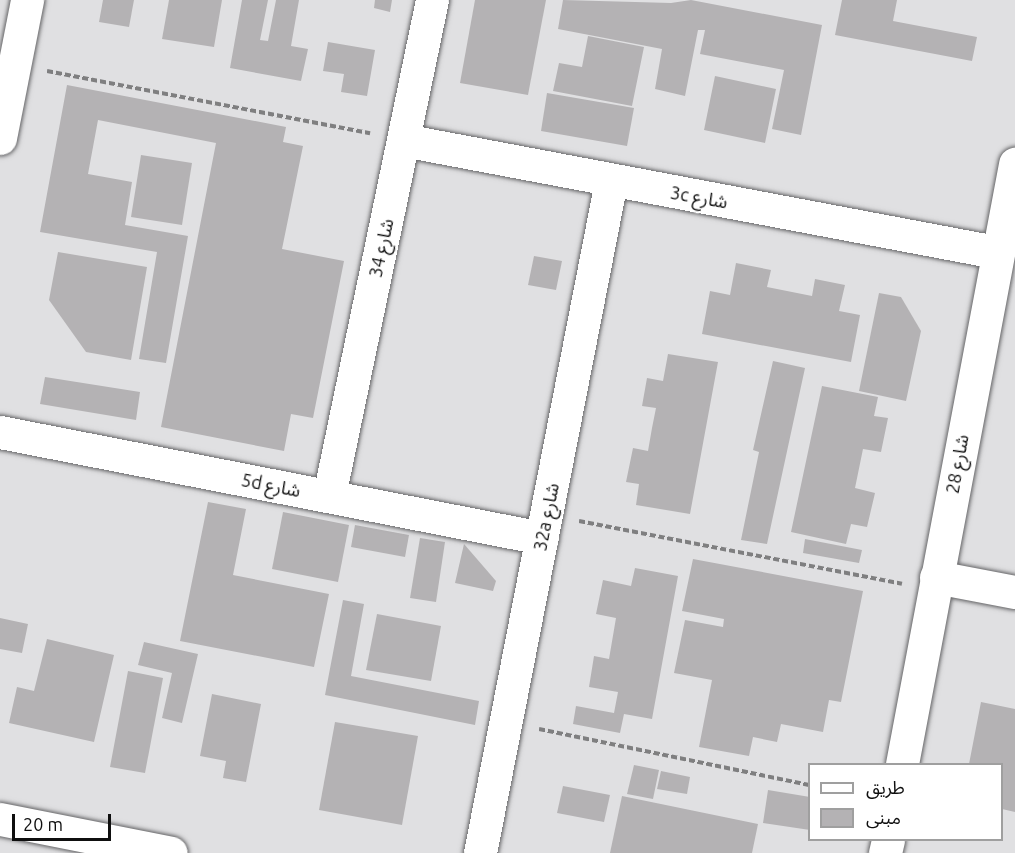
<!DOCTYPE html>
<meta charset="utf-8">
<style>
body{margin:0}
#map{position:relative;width:1015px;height:853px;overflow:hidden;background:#e0e0e2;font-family:Ubuntu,"Noto Sans Arabic",sans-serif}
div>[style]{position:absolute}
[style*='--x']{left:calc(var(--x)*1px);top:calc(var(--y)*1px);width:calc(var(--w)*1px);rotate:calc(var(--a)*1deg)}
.building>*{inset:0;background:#b4b2b4}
.path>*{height:4px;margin-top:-2px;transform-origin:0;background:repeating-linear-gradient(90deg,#7f7f80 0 6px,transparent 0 9px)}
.roads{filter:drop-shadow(0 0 2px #656567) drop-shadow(0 0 2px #656567)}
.minor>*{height:33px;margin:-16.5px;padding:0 16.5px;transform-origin:16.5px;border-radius:16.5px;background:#fff}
span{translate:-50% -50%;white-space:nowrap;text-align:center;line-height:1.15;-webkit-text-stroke:4.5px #fff;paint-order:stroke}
.street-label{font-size:18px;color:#0f0f0f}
.legend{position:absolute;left:808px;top:763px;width:195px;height:78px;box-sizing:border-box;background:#fff;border:2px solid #9f9f9f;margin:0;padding:8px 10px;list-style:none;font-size:18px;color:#0f0f0f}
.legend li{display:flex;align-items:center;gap:12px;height:30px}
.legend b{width:30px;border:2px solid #9f9f9f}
.scale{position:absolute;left:12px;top:814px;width:99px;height:27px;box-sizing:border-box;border:3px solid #0f0f0f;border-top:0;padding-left:8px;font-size:18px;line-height:21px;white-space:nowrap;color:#0f0f0f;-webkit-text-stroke:4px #fff;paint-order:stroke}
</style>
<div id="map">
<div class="building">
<i style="clip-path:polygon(103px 0,134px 0,129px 27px,99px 22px)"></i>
<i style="clip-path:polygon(169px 0,222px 0,214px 47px,162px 39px)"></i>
<i style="clip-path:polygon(242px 0,268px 0,260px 40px,268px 41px,276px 0,299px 0,291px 46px,308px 49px,301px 81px,230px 68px)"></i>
<i style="clip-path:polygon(375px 0,392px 0,390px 12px,374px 8px)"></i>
<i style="clip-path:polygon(475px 0,546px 0,528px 95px,460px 83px)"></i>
<i style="clip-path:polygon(563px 0,671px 3px,691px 0,822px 25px,801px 135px,772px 129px,784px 70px,700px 54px,705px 30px,698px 30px,685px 96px,655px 89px,662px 49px,558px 29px)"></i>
<i style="clip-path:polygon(842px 0,897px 0,893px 21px,977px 37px,972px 61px,835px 35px)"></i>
<i style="clip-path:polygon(588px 36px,644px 47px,632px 106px,553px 91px,559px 63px,582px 67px)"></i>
<i style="clip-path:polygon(328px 42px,375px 50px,367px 96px,341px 92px,344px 74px,323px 71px)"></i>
<i style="clip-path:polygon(715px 76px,776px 89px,765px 143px,704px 130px)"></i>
<i style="clip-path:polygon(67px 85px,286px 127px,283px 142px,303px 146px,282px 249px,344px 261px,313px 418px,291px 414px,284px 451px,161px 427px,216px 143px,98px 120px,88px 174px,132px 182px,125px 225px,188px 236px,166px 363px,139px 359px,157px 252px,40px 232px)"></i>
<i style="clip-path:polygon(547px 93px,634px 108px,627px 146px,541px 131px)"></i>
<i style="clip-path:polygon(141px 155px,192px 163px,182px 225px,131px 217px)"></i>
<i style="clip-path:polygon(58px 252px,147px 267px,131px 360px,86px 352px,49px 300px)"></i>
<i style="clip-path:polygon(534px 256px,562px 261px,556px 290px,528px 285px)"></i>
<i style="clip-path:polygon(736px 263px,771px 270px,767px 287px,812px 296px,815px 279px,845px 285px,839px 311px,860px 315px,851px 362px,702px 334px,710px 291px,730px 295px)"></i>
<i style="clip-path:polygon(879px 293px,901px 297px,921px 331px,906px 401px,859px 391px)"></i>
<i style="clip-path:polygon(668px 354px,718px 362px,690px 514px,636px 505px,639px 484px,626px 482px,633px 448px,648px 451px,652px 428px,656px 408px,642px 406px,647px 378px,663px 381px)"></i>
<i style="clip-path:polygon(773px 361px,805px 368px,767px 544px,741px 540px,759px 452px,753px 450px)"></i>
<i style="clip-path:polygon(45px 377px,140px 392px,136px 420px,40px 404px)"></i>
<i style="clip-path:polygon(822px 386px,878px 397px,874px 416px,888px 418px,881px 452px,863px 449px,855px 488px,875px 493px,867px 527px,851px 524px,846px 544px,791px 532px)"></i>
<i style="clip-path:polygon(208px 502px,246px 509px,233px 575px,329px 594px,314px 667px,180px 641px)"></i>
<i style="clip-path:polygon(283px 512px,349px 525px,338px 582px,272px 569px)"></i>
<i style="clip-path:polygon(355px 525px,409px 535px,405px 557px,351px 547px)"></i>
<i style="clip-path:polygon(420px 538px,445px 542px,436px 602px,410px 598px)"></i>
<i style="clip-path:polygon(805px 539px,862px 550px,859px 563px,803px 553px)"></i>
<i style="clip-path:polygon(464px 544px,496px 581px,493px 591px,455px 583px)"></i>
<i style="clip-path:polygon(693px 559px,863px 591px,841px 702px,829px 700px,823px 732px,781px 724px,777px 742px,753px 737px,749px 756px,699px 747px,712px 680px,674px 673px,685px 620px,723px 627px,724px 619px,682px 611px)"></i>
<i style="clip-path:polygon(635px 568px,678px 576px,652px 719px,624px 714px,620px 733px,573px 724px,576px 706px,614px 713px,618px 692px,589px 687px,594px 656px,609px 659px,616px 618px,596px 614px,603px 580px,631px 586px)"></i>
<i style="clip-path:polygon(343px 600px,364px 604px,351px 676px,479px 701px,475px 725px,325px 695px)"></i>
<i style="clip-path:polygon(377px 614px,441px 626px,431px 681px,366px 670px)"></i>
<i style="clip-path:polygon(0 618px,28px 624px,22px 653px,0 649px)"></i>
<i style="clip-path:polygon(47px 639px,114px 655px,94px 742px,9px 723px,17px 687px,34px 691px)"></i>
<i style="clip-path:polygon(144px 642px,198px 654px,182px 723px,162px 718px,172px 673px,138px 665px)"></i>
<i style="clip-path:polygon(128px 671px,163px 678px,145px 773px,110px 767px)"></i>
<i style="clip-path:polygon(212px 694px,261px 704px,246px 782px,223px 778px,226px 761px,200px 756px)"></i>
<i style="clip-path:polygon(981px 702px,1015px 709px,1015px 812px,1002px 809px,1002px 765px,969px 764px)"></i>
<i style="clip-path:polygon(335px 722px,418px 736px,402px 825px,319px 810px)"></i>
<i style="clip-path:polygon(634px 765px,659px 770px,653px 799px,627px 794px)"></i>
<i style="clip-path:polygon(661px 771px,690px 777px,687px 794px,657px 789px)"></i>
<i style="clip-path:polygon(563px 786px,610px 795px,604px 822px,557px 813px)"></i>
<i style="clip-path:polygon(768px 790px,810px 797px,810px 830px,763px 823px)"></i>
<i style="clip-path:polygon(622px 796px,758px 824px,752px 853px,610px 853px)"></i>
</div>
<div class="path">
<i style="--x:47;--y:71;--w:329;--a:10.9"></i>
<i style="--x:579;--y:521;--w:329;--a:11"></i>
<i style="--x:539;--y:729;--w:277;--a:11.7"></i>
</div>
<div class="roads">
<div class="minor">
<i style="--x:0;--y:138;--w:141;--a:-78.9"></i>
<i style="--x:403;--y:140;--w:603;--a:10.7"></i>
<i style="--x:0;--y:432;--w:552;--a:11.07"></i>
<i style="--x:329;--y:496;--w:507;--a:-78.27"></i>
<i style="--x:936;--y:577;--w:80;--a:10.8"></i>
<i style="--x:902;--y:764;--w:611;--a:-79.33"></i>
<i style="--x:0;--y:819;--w:174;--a:11.2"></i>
<i style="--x:480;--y:853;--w:685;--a:-78.97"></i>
<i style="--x:885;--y:853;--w:13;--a:-77"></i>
</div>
</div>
<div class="street-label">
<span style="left:699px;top:197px;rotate:10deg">3c شارع</span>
<span style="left:381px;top:248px;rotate:-78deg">شارع 34</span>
<span style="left:957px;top:464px;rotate:-80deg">شارع 28</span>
<span style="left:271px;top:485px;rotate:11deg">5d شارع</span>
<span style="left:546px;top:517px;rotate:-79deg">32a شارع</span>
</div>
<ul class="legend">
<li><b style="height:8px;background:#fff"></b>طريق</li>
<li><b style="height:16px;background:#b4b2b4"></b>مبنى</li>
</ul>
<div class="scale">20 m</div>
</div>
